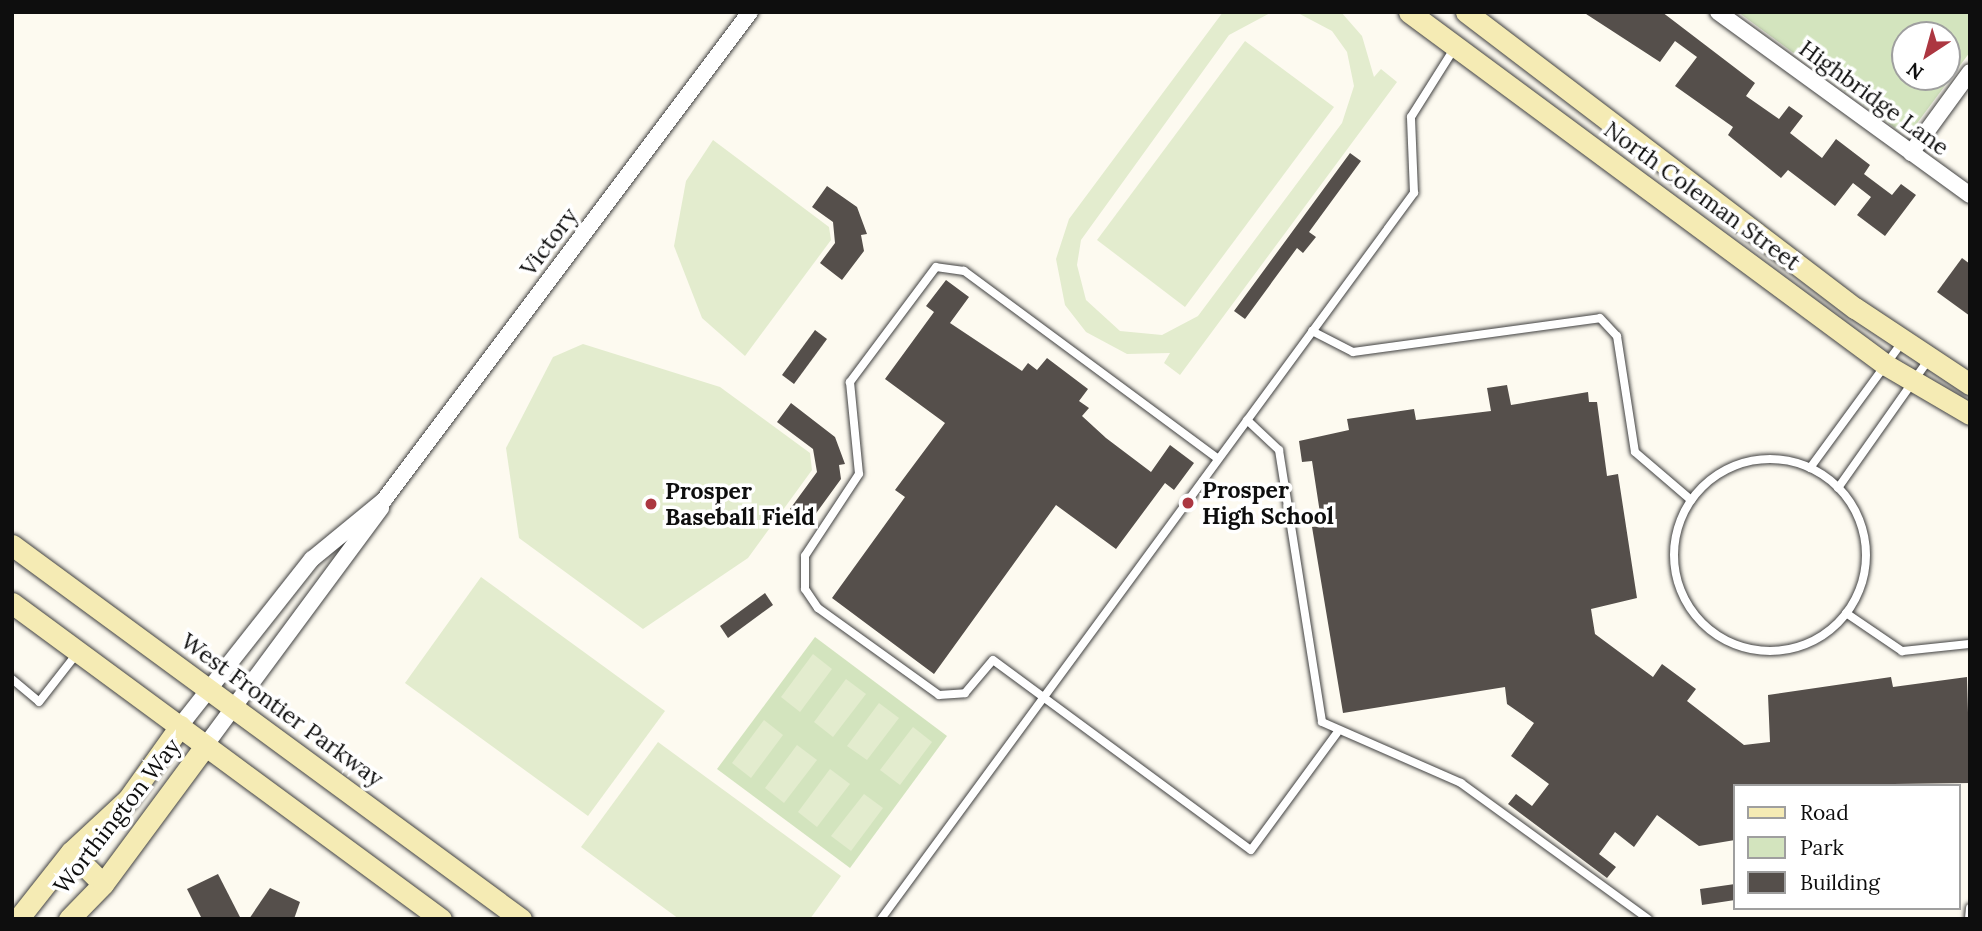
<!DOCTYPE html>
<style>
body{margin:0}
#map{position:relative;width:1982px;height:931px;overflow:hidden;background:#fdfaf0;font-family:Lora,serif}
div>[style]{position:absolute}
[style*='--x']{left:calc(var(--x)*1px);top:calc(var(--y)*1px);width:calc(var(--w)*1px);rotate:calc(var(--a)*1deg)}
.green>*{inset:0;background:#d3e4be}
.pitch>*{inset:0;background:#e3ecce}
.building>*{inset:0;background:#554f4b}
.roads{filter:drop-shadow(0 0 2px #414141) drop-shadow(0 0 2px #414141)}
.lane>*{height:8px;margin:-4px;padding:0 4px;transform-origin:4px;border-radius:4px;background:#fff}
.lane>.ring{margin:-4px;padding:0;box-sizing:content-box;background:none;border:8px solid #fff;border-radius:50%}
.street>*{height:16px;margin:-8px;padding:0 8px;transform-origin:8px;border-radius:8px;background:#fff}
.secondary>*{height:21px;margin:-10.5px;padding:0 10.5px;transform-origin:10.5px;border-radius:10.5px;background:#f5ebb4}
.dots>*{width:19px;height:19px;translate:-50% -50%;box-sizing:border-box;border:4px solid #fff;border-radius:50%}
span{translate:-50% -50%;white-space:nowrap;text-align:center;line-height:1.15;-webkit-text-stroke:7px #fff;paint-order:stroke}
.street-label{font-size:23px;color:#0e0e0e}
.poi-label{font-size:23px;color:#0e0e0e;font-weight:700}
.left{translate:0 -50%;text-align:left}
.frame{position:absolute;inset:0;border:14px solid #0e0e0e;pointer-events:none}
.legend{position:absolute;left:1733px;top:784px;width:228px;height:126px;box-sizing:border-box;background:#fff;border:2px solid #9f9f9f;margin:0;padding:9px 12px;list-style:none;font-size:21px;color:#0e0e0e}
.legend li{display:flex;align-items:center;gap:14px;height:35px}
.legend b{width:35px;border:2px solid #9f9f9f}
.north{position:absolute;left:1891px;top:21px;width:70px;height:70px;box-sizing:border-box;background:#fff;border:2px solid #9f9f9f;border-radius:50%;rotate:216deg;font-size:19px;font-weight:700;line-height:28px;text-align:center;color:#0e0e0e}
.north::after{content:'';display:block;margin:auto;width:24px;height:32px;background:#ac3741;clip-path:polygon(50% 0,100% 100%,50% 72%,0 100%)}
</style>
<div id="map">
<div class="green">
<i style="clip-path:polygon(evenodd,1738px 12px,1970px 12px,1970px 52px,1912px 130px,1899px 131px,1738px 12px,1905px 35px,1947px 35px,1947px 77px,1905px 77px,1905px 35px)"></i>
<i style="clip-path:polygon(815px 637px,947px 736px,850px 868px,717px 769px)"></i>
</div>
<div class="pitch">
<i style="clip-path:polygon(1223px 12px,1272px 12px,1229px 35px,1081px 240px,1077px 265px,1086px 300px,1120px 331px,1162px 335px,1198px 316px,1342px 123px,1354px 86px,1347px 52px,1332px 31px,1296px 12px,1341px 12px,1362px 36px,1374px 77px,1381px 69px,1397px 82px,1180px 375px,1164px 363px,1170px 353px,1127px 354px,1086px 332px,1065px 305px,1056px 259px,1069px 219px)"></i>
<i style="clip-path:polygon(1245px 41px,1334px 107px,1185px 307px,1097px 240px)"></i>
<i style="clip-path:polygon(713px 140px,829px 227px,831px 240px,745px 356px,702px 318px,674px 246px,686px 181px)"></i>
<i style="clip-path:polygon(583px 344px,720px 387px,810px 453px,812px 470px,748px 558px,643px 629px,519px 538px,506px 448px,553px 357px)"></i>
<i style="clip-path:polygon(481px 577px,665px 711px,588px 816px,405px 683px)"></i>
<i style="clip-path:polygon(813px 654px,832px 669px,800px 712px,781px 697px)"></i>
<i style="clip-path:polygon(846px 679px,866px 694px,833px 737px,814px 722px)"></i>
<i style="clip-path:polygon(879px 703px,899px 718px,867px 760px,847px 746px)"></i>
<i style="clip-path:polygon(764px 720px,783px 735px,751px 778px,732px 763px)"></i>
<i style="clip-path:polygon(913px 727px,932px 742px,900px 785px,880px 770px)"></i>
<i style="clip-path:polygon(658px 742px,841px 876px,810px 919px,679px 919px,581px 847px)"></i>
<i style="clip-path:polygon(797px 745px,817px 760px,784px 803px,765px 788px)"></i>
<i style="clip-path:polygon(830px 769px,850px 784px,817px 827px,798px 812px)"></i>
<i style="clip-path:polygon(864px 794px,883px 808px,851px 851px,831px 836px)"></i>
</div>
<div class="building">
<i style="clip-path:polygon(1583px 12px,1662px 12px,1755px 83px,1746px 96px,1779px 119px,1789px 106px,1803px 116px,1790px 133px,1822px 158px,1836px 139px,1870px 165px,1864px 174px,1892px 195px,1901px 184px,1916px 195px,1885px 236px,1857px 215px,1871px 197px,1853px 183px,1835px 206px,1788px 170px,1781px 178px,1728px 135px,1733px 127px,1675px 86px,1697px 57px,1675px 41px,1660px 62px)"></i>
<i style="clip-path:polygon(1350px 153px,1361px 161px,1309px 232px,1316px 237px,1303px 253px,1297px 248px,1245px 319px,1234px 311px)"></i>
<i style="clip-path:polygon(827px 186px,857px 207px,867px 234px,861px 235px,864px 251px,842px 280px,820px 263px,835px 243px,833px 222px,812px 207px)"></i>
<i style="clip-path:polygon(1962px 258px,1970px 264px,1970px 316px,1937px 292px)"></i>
<i style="clip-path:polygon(946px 280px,969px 297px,950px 323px,1022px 371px,1028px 363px,1037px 370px,1047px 358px,1088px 389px,1079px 401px,1089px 408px,1082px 416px,1106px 438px,1151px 472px,1170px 445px,1194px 463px,1174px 490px,1165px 483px,1116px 549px,1056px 505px,934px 674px,832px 598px,905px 497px,895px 490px,945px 423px,885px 379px,934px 312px,926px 306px)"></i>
<i style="clip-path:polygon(815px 330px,827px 339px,794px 384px,782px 375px)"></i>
<i style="clip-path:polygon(1507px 385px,1511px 405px,1588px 392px,1589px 402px,1597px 402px,1607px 476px,1618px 474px,1637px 598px,1591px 609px,1595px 634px,1653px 677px,1662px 664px,1696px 689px,1687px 701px,1744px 745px,1770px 742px,1768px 695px,1891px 677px,1893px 687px,1967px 677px,1970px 783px,1735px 786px,1735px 840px,1699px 846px,1657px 815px,1634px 847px,1615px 832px,1599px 854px,1616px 867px,1607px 878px,1508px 804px,1516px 794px,1532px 806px,1549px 784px,1511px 756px,1534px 723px,1507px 704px,1505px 687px,1343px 713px,1312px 527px,1322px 526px,1312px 461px,1302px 462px,1299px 441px,1349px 430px,1347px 419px,1414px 409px,1416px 420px,1491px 411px,1487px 388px)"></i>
<i style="clip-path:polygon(791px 403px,835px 437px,845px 464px,839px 465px,841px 479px,809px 523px,790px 509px,817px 472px,813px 449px,777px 422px)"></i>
<i style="clip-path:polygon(765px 593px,773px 605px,728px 638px,720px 626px)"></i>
<i style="clip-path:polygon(218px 874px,241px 919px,202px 919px,187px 889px)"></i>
<i style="clip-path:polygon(1735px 884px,1735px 900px,1702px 905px,1700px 889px)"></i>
<i style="clip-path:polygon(270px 888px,300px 902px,294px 919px,249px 919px)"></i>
</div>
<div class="roads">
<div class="lane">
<i style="--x:1312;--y:331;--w:46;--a:27.1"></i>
<i style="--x:1353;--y:352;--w:249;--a:-7.8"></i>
<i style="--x:1600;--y:318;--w:25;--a:47"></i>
<i style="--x:1617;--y:336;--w:117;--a:81.2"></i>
<i style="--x:1635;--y:452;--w:74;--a:40.6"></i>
<i style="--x:1247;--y:420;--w:44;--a:43.2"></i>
<i style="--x:1279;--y:450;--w:275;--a:81"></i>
<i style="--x:1322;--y:722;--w:152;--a:23.7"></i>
<i style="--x:1461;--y:783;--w:231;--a:36"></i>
<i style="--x:1217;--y:458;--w:315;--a:-143.5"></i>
<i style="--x:964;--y:271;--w:28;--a:-172"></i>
<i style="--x:936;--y:267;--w:144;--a:126.8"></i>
<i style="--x:850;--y:382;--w:92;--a:84.4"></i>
<i style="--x:859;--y:474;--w:98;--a:123.4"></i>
<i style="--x:805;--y:556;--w:33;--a:90"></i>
<i style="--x:805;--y:589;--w:23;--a:56"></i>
<i style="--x:818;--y:608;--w:149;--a:35.7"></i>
<i style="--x:939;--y:695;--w:26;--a:-4"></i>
<i style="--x:965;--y:693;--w:43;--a:-49.7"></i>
<i style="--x:993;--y:660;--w:320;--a:36.4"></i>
<i style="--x:1251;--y:850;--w:145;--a:-53.7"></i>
<i class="ring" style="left:1674px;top:459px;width:184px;height:184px"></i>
<i style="--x:1810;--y:468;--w:157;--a:-53.8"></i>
<i style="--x:1838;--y:488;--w:158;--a:-54.8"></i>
<i style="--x:1846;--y:613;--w:68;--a:34.2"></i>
<i style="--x:1902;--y:651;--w:68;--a:-5.9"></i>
<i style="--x:12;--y:679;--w:35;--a:40"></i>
<i style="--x:39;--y:702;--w:63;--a:-52"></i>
<i style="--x:881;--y:919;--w:901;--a:-53.72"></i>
<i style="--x:1414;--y:193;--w:76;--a:-92.3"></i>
<i style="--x:1411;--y:117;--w:83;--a:-57.8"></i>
<i style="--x:1969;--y:919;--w:11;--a:-85"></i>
</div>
<div class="street">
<i style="--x:1718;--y:12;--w:311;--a:36"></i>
<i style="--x:1911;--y:153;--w:100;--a:-53.9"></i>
<i style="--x:180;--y:726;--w:213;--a:-51.7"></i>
<i style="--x:312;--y:559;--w:93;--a:-39.3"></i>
<i style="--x:384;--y:500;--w:610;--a:-53.13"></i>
<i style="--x:205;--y:746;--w:296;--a:-53.5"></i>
</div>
<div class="secondary">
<i style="--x:1409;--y:12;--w:593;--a:36.5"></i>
<i style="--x:1886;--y:365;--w:97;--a:30.3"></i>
<i style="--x:1466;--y:12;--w:489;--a:37.3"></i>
<i style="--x:1855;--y:308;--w:138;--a:33.5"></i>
<i style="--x:12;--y:545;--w:632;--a:36.31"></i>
<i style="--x:12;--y:603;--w:533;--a:36.38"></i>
<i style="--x:71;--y:852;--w:45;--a:45"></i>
<i style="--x:18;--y:919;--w:85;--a:-51.7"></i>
<i style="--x:71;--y:852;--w:78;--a:-42.9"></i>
<i style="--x:128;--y:799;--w:90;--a:-54.5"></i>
<i style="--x:69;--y:919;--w:49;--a:-45.8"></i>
<i style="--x:103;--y:884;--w:172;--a:-53.5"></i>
</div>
</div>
<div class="dots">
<i style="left:1188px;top:503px;background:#ac3741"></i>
<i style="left:651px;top:504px;background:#ac3741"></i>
</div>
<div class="street-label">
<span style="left:1874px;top:98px;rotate:36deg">Highbridge Lane</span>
<span style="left:1702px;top:196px;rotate:36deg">North Coleman Street</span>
<span style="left:549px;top:242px;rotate:-53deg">Victory</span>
<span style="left:282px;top:710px;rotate:36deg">West Frontier Parkway</span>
<span style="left:117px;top:816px;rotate:-52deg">Worthington Way</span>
</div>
<div class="poi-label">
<span class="left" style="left:1202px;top:503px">Prosper<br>High School</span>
<span class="left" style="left:665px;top:504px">Prosper<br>Baseball Field</span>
</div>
<div class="frame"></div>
<ul class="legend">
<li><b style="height:9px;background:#f5ebb4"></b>Road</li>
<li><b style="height:19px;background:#d3e4be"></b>Park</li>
<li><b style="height:19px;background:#554f4b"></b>Building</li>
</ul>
<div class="north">N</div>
</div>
